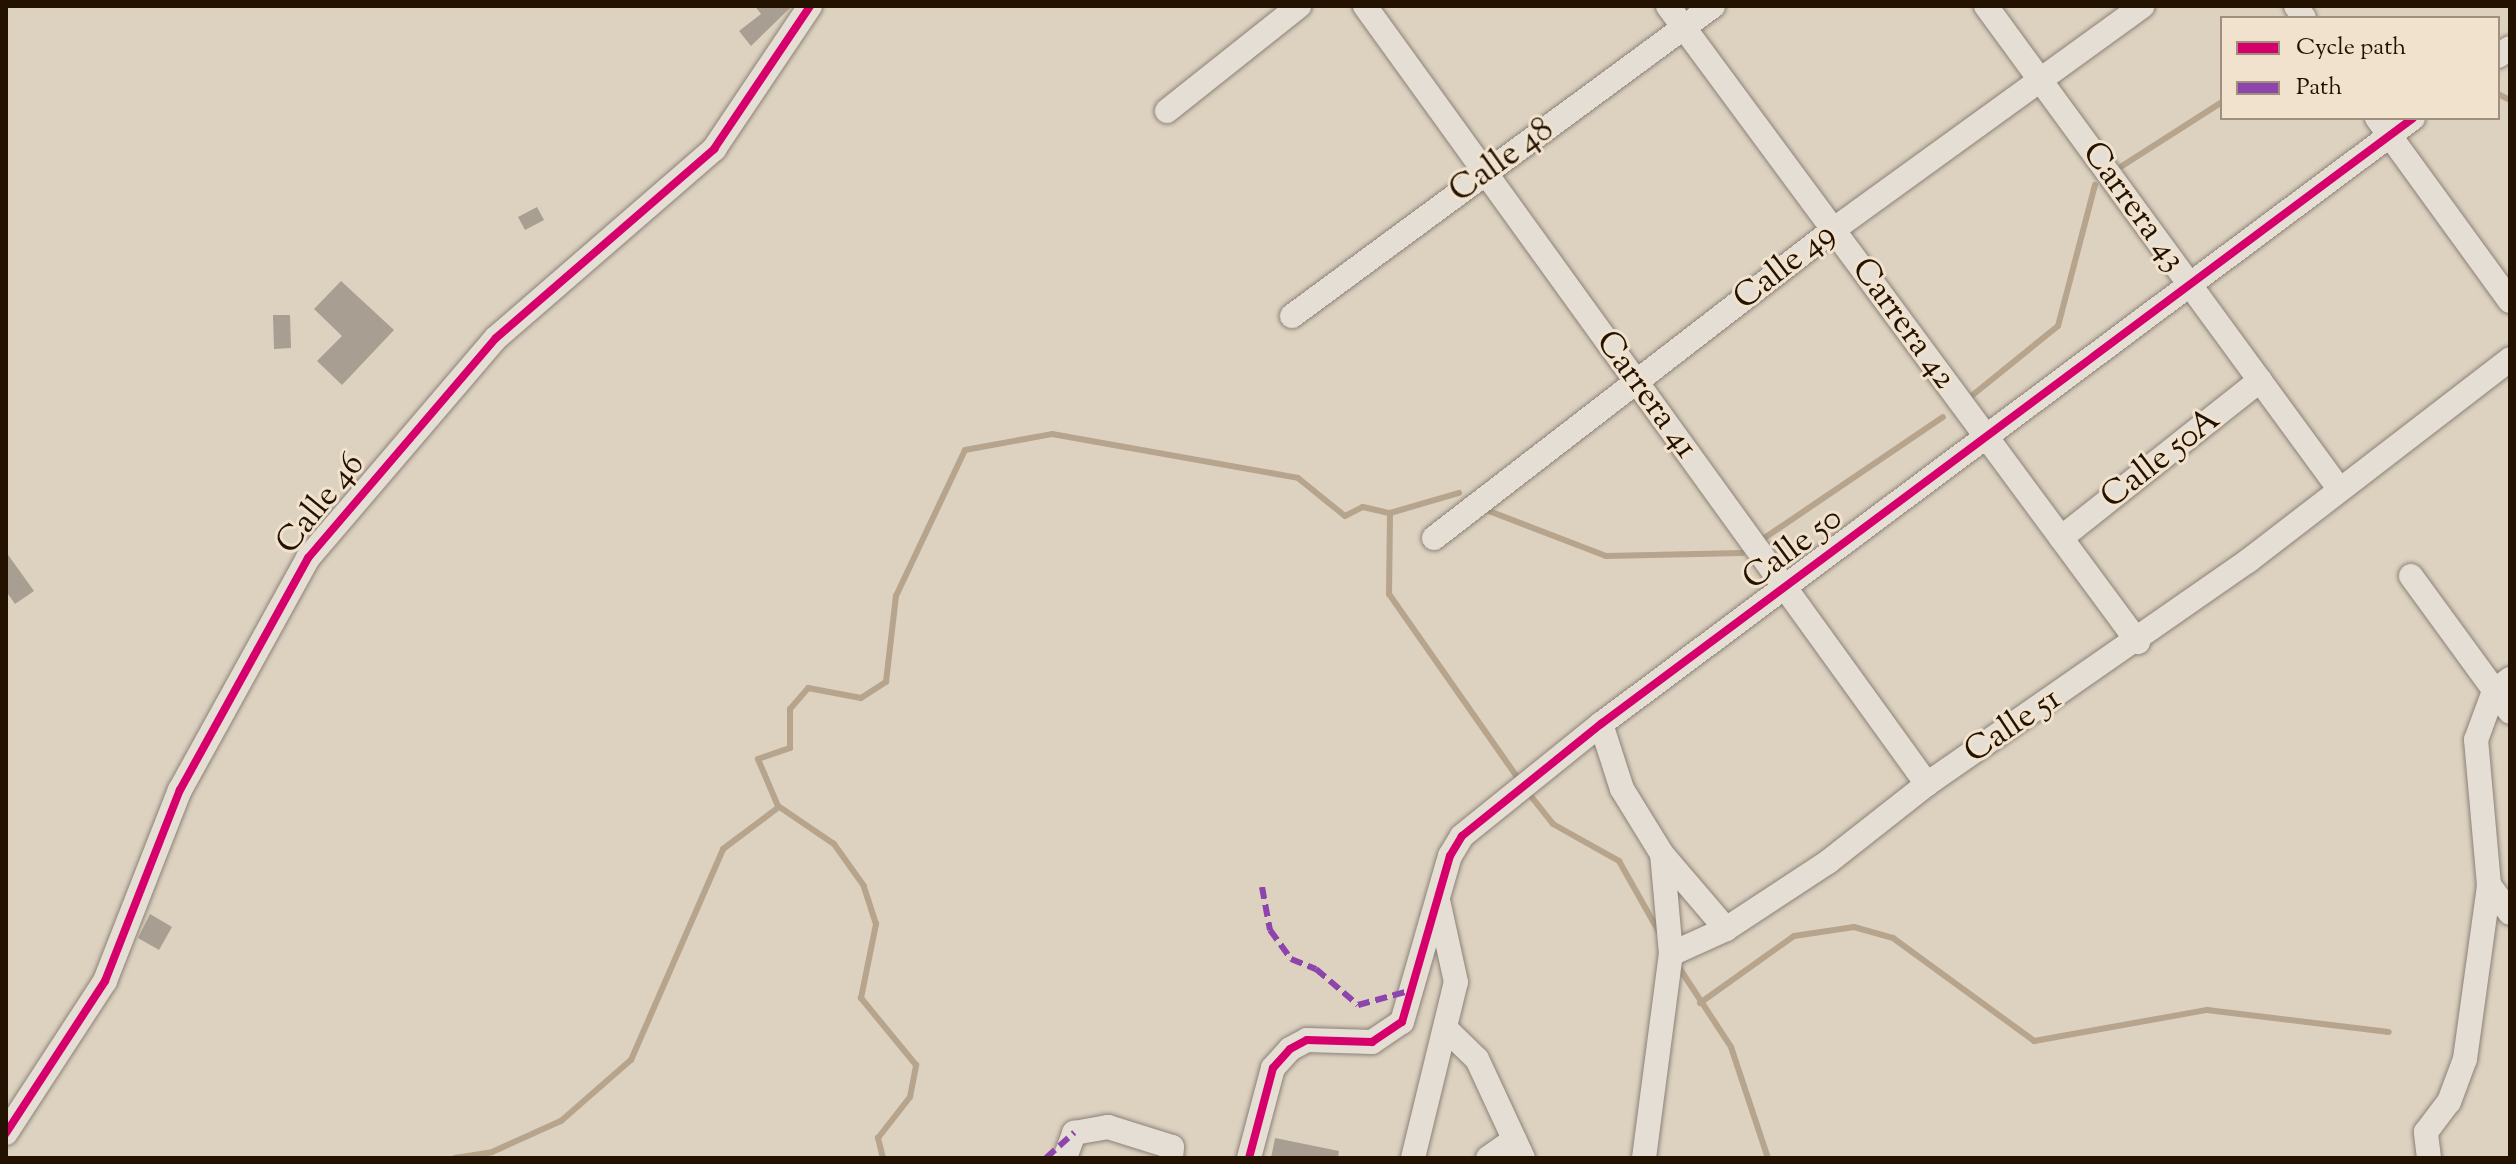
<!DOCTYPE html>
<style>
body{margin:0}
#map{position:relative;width:2516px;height:1164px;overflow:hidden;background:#ddd1c0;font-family:"Sorts Mill Goudy",serif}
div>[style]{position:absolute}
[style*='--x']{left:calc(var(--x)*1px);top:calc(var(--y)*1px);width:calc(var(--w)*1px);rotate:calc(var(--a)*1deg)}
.stream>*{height:6px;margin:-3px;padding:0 3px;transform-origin:3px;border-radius:3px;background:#b6a48d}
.building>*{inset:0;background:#a89e92}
.roads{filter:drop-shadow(0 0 2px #8b8276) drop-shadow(0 0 2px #8b8276)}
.minor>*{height:24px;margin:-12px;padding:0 12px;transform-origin:12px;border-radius:12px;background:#e5ded5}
.quiet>*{height:6px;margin-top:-3px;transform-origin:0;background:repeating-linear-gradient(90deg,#8e44ad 0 12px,transparent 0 18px)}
.cycleway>*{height:8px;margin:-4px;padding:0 4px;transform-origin:4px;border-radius:4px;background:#d6006c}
span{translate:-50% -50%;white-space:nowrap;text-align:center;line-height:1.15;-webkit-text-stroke:6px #f1e2ce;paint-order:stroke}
.street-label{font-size:34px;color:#241200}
.frame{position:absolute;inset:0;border:8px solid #241200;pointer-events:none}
.legend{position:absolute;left:2220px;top:16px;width:280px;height:104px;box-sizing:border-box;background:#f1e2ce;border:2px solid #9f8f7c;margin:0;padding:10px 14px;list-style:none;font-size:24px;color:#241200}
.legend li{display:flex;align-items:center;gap:16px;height:40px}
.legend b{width:40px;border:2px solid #9f8f7c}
</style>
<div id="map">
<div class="stream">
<i style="--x:2498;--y:94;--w:13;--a:27"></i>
<i style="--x:2122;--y:166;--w:119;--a:-32.6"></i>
<i style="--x:1969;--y:398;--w:114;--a:-39"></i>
<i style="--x:2058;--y:326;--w:146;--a:-75.3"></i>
<i style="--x:1481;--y:508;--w:134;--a:21"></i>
<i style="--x:1606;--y:556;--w:136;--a:-1.3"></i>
<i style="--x:1390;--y:513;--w:81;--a:90.7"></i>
<i style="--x:1389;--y:594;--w:228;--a:55"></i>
<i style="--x:1760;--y:541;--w:221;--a:-34.1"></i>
<i style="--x:1526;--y:790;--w:43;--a:51.5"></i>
<i style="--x:1553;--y:824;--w:76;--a:29.3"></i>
<i style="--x:1619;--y:861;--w:81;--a:60.6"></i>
<i style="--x:1678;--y:966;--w:97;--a:56.8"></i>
<i style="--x:1731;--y:1047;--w:117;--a:71.6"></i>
<i style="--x:1700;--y:1003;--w:115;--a:-35.5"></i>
<i style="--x:1794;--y:936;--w:61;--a:-8.5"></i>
<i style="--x:1854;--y:927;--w:41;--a:15.8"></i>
<i style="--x:1893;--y:938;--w:175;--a:36.1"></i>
<i style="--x:2034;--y:1041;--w:176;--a:-10.2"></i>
<i style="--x:2207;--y:1010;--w:183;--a:6.9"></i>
<i style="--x:455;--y:1158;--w:37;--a:-9"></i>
<i style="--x:492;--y:1152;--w:76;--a:-24.2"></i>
<i style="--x:561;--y:1121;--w:93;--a:-41.1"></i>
<i style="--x:631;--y:1060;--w:230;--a:-66.4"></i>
<i style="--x:723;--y:849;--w:70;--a:-36.9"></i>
<i style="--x:883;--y:1158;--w:21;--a:-104"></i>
<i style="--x:878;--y:1138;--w:52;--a:-52"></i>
<i style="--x:910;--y:1097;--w:33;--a:-79"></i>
<i style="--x:916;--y:1065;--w:87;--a:-129.4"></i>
<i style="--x:861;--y:998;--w:76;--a:-78.5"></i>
<i style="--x:876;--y:924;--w:40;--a:-108"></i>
<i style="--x:864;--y:886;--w:52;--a:-125.5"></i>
<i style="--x:834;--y:844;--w:68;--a:-145.8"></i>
<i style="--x:778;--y:806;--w:51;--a:-113.1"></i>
<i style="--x:758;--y:759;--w:34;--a:-19"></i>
<i style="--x:790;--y:748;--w:39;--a:-90"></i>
<i style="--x:790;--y:709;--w:28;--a:-49"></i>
<i style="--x:808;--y:688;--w:54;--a:10.7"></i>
<i style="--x:861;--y:698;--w:30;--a:-33"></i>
<i style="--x:886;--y:682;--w:87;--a:-83.4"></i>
<i style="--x:896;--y:596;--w:161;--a:-64.7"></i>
<i style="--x:965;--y:450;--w:88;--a:-10.4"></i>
<i style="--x:1052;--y:434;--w:250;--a:10.1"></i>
<i style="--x:1298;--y:478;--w:60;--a:39"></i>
<i style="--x:1345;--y:516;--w:20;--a:-27"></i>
<i style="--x:1363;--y:507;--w:28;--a:13"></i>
<i style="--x:1390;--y:513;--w:72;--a:-16.2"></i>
</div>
<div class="building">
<i style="clip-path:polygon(755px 6px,792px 6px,751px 46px,739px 31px,761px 14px)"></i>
<i style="clip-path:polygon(537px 207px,544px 220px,525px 230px,518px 217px)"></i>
<i style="clip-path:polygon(341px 281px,394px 330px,342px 385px,317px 361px,342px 336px,314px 309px)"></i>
<i style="clip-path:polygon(273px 315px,290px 315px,291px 348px,274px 349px)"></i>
<i style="clip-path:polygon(6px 552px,34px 591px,15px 604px,6px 591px)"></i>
<i style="clip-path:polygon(150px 914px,172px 927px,159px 950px,138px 938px)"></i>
<i style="clip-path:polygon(1275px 1138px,1339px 1151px,1338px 1158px,1271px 1158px)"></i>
</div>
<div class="roads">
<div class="minor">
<i style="--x:1365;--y:6;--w:960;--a:54.16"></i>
<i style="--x:1668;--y:6;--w:791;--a:53.54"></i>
<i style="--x:1986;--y:6;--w:595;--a:53.82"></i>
<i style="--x:2296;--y:6;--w:14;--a:56"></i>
<i style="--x:2498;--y:56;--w:14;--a:-34"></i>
<i style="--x:1167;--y:111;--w:169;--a:-38.5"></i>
<i style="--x:2377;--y:118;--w:226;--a:54"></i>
<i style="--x:1292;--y:316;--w:523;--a:-36.37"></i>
<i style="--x:1434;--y:538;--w:504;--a:-37.67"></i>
<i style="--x:1833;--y:230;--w:382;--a:-35.9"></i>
<i style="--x:2061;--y:538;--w:254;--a:-38.4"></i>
<i style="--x:2411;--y:576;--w:168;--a:53.9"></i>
<i style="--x:1601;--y:724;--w:68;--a:72.1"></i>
<i style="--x:1622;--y:789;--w:76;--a:58.4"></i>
<i style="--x:1662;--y:854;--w:99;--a:49.5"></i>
<i style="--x:2489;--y:885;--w:35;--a:53"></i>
<i style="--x:1671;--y:954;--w:60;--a:-24.4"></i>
<i style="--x:1726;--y:929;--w:122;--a:-33.3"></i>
<i style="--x:1828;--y:862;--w:126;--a:-38.2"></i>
<i style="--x:1927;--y:784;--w:391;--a:-34.8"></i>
<i style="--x:2248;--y:561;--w:331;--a:-37.6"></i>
<i style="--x:1448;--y:1031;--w:40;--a:44"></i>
<i style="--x:1477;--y:1059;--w:109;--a:65.1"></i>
<i style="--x:6;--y:1133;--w:181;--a:-56.9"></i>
<i style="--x:105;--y:981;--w:205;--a:-68.6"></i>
<i style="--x:180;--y:790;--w:265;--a:-61.1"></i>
<i style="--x:308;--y:558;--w:289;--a:-49.5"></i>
<i style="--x:496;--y:338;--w:289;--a:-40.9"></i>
<i style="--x:714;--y:149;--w:172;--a:-56.1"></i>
<i style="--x:1065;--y:1158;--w:27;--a:-70"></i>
<i style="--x:1074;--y:1133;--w:35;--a:-10"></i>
<i style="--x:1108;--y:1127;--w:67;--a:17.4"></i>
<i style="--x:1172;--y:1147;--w:11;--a:95"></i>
<i style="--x:1249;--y:1158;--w:93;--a:-75.1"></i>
<i style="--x:1273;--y:1068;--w:25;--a:-48"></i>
<i style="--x:1290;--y:1049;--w:19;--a:-28"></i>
<i style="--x:1307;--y:1040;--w:65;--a:1.8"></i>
<i style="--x:1372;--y:1042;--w:36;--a:-34"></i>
<i style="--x:1402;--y:1022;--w:173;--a:-73.9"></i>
<i style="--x:1450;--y:856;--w:23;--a:-59"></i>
<i style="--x:1462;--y:836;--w:179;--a:-38.9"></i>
<i style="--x:1601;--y:724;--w:1013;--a:-36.73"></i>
<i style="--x:1413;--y:1158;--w:181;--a:-76.3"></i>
<i style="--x:1456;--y:982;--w:84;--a:-102.4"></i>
<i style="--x:1488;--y:1158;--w:32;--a:-35"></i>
<i style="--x:1644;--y:1158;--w:206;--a:-82.5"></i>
<i style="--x:1671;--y:954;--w:100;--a:-95.1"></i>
<i style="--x:2429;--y:1158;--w:26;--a:-97"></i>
<i style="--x:2426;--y:1132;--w:38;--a:-53"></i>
<i style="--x:2449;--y:1102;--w:46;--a:-69.6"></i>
<i style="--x:2465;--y:1059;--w:176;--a:-82.1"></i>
<i style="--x:2489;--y:885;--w:146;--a:-95.1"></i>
<i style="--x:2476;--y:740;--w:52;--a:-69.8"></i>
<i style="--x:2494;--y:691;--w:20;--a:-37"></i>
</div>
</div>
<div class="quiet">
<i style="--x:1262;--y:887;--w:44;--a:79.5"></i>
<i style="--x:1270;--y:930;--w:36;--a:54"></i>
<i style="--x:1291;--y:959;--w:27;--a:22"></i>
<i style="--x:1316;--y:969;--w:55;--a:40.6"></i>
<i style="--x:1358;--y:1005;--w:57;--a:-15.3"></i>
<i style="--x:1046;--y:1158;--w:38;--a:-42"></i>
</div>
<div class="cycleway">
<i style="--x:6;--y:1133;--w:181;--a:-56.9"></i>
<i style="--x:105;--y:981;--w:205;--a:-68.6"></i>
<i style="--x:180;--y:790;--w:265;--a:-61.1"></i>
<i style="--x:308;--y:558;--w:289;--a:-49.5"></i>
<i style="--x:496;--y:338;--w:289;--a:-40.9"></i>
<i style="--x:714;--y:149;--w:172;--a:-56.1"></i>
<i style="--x:1249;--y:1158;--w:93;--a:-75.1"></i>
<i style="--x:1273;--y:1068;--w:25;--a:-48"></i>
<i style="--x:1290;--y:1049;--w:19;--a:-28"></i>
<i style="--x:1307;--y:1040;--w:65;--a:1.8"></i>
<i style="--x:1372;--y:1042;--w:36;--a:-34"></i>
<i style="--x:1402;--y:1022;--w:173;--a:-73.9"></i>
<i style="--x:1450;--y:856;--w:23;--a:-59"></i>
<i style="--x:1462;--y:836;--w:179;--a:-38.9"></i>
<i style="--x:1601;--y:724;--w:1013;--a:-36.73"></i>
</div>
<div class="street-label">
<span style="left:1502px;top:161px;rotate:-36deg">Calle 48</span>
<span style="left:2133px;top:207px;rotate:54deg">Carrera 43</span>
<span style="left:1785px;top:267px;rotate:-38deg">Calle 49</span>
<span style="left:1903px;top:324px;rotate:54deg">Carrera 42</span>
<span style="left:1646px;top:395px;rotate:54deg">Carrera 41</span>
<span style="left:2161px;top:459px;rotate:-38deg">Calle 50A</span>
<span style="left:321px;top:504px;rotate:-51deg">Calle 46</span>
<span style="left:1793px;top:549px;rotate:-37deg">Calle 50</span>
<span style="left:2013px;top:726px;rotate:-34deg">Calle 51</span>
</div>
<div class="frame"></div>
<ul class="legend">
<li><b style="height:10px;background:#d6006c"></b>Cycle path</li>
<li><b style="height:10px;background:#8e44ad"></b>Path</li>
</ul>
</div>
